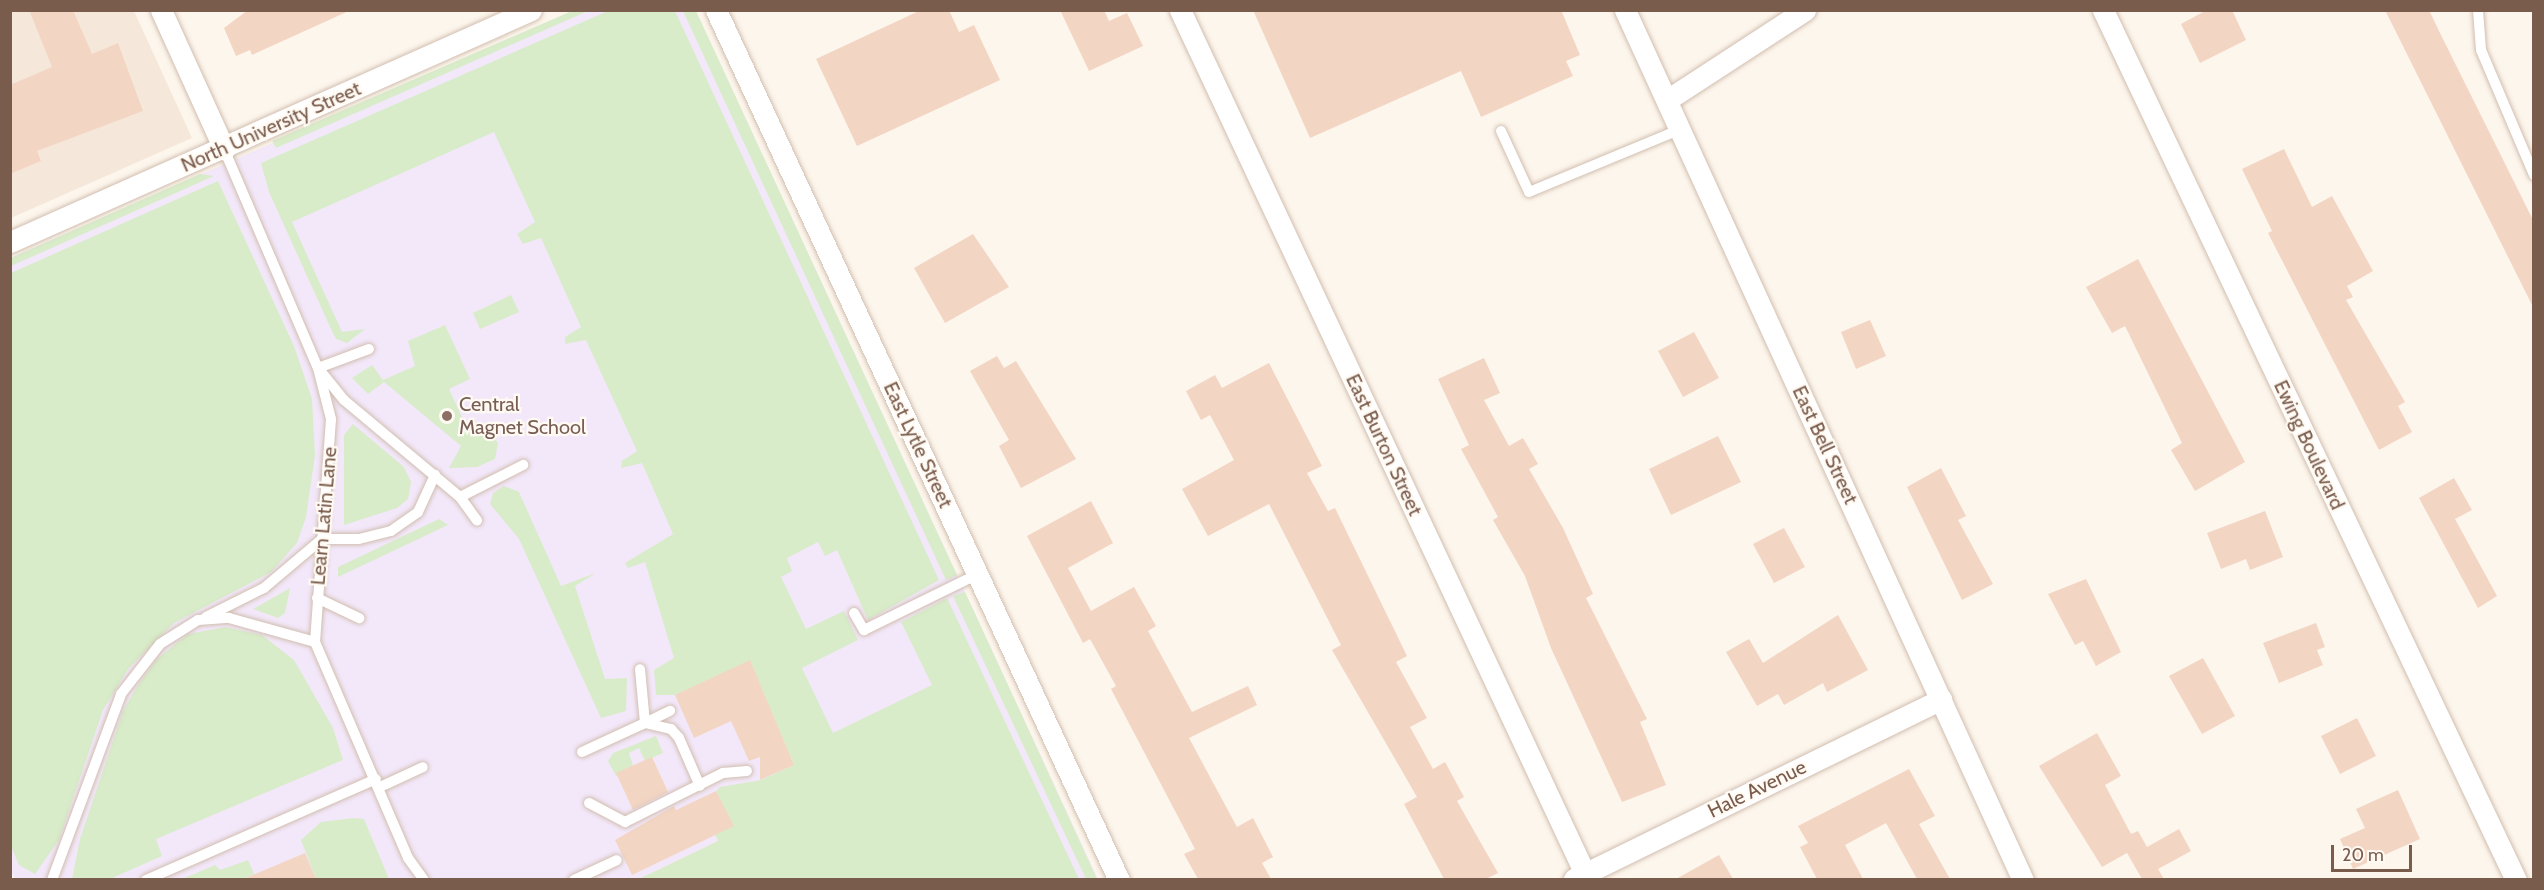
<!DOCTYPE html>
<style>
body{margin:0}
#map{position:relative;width:2544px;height:890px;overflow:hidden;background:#fdf6ec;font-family:Cabin,sans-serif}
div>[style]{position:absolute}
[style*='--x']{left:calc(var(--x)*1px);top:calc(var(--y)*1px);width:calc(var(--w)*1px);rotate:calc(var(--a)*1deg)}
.residential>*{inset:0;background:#f5e8da}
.education>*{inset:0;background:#f3e8fa}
.green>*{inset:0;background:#d8ecc9}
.building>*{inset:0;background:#f3d5c3}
.roads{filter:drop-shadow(0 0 2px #d1beb0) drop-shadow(0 0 2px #d1beb0)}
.service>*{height:10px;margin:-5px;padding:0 5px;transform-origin:5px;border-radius:5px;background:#fff}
.minor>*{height:21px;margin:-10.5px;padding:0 10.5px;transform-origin:10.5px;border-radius:10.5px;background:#fff}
.dots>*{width:16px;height:16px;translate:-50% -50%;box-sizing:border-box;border:3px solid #fffaf3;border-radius:50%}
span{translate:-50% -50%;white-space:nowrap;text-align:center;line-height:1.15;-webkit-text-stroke:4.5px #fffaf3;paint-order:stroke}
.street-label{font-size:20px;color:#7a5c4d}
.education-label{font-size:20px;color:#785e54}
.left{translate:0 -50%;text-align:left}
.frame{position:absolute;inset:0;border:12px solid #7a5c4d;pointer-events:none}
.scale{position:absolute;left:2331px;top:845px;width:81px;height:27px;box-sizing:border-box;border:3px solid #7a5c4d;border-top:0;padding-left:8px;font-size:18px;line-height:21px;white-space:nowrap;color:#7a5c4d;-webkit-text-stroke:4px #fffaf3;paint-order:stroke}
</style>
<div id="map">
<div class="residential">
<i style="clip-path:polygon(10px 11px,134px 11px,192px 138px,11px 218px)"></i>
</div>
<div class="education">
<i style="clip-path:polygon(574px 11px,696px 11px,1098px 879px,15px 879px,10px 869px,10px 258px)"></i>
</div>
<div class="green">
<i style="clip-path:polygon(574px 10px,588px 11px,276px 148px,272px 141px)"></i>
<i style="clip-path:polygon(608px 11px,675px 11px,939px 580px,868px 620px,837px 550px,825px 556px,818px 542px,787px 558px,792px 571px,781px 577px,806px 629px,844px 611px,858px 640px,802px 668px,833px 733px,932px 685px,901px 622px,947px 598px,1079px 879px,639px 879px,718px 841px,715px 834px,733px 826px,716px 791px,720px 787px,761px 780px,794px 765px,750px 661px,675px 695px,656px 695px,654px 670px,674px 658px,645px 562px,628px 568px,625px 563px,673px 534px,642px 463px,621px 468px,622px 461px,637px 451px,586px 340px,565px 344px,565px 337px,581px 327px,541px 238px,523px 244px,517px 234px,535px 222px,494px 132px,292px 222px,342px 332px,365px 329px,347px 343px,336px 339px,331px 329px,269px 192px,261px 163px)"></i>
<i style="clip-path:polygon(683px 11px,696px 11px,957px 575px,946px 580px)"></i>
<i style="clip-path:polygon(200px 174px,214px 176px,11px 266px,11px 258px)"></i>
<i style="clip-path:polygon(218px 181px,294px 346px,312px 399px,315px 455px,306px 517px,297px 543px,271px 572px,174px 623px,128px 669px,103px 710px,59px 840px,35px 874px,19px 865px,10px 844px,11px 273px)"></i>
<i style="clip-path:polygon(511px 295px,519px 312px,480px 329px,473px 313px)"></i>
<i style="clip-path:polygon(445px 325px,470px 379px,449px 389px,467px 428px,484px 423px,498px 443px,495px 459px,477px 467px,449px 468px,461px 446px,384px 382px,368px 394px,352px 378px,372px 365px,383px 380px,415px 366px,408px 341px)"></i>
<i style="clip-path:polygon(353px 424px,404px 467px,411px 482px,408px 499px,397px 508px,344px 525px,344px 435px)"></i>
<i style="clip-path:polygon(504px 486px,519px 492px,561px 586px,596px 573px,575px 586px,605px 679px,627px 678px,626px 711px,601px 718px,519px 539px,490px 504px,493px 493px)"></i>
<i style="clip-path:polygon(439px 519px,448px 525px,338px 577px,338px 567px)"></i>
<i style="clip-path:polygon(290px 588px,285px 613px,278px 618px,253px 609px)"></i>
<i style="clip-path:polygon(965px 592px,1020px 711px,1097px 879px,1086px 879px,953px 596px)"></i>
<i style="clip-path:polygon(226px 627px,262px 635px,294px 660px,333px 728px,343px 760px,156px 839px,162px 856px,110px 879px,72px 879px,80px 839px,123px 711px,138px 685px,157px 659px,188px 634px)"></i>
<i style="clip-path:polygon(656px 736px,663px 753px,645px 761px,639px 748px,629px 753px,633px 765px,616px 776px,608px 761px,613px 753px)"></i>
<i style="clip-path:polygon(354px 818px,364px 819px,389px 879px,316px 879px,301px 840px,321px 822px)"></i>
<i style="clip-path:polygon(248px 860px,254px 874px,242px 879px,180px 880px,215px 865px,220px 870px)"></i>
</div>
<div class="building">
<i style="clip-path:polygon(29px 10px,73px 10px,92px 54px,118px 43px,143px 111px,37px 151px,41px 161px,10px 174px,10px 85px,52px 67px)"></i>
<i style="clip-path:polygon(248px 10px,351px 10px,252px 55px,250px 50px,236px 56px,224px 28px)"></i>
<i style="clip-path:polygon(921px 10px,949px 10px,959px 32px,974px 25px,1000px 80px,857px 146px,816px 59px)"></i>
<i style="clip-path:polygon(1060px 10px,1104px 10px,1109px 21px,1127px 13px,1143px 46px,1089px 71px)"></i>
<i style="clip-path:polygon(1253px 10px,1561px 10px,1580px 55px,1566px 61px,1573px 76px,1481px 117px,1461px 71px,1310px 138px)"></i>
<i style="clip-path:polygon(2207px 10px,2232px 10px,2246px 40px,2200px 63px,2181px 24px)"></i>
<i style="clip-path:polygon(2385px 10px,2429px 10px,2439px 31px,2534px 222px,2534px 309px)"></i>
<i style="clip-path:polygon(2284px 149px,2312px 207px,2332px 196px,2373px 271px,2347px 286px,2353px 297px,2346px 300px,2405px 402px,2398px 406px,2412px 432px,2379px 450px,2268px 233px,2272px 231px,2242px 169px)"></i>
<i style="clip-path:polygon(973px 234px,1009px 287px,945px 323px,914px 268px)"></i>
<i style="clip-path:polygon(2138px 259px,2245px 462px,2195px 491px,2171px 450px,2182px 443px,2125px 326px,2112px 333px,2086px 287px)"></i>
<i style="clip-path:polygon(1870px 320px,1886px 356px,1856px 369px,1841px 332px)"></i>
<i style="clip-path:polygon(1694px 332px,1719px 378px,1683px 397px,1658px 351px)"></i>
<i style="clip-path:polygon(997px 356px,1004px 368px,1016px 361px,1076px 459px,1021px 488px,999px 446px,1009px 440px,970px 371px)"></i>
<i style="clip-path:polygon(1484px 358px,1500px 393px,1484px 400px,1509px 446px,1523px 438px,1538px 464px,1529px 469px,1563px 528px,1593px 594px,1586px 598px,1647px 719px,1640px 722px,1666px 785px,1622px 802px,1551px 648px,1525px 576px,1493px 520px,1498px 517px,1461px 449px,1469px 445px,1438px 379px)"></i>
<i style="clip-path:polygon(1269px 363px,1322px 466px,1307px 473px,1328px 511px,1335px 508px,1407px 656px,1396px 662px,1427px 718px,1410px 727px,1433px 769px,1445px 762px,1464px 797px,1457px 801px,1498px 873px,1486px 879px,1444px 879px,1404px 804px,1417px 797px,1332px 650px,1341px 645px,1269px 504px,1208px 536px,1182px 489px,1234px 460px,1210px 415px,1201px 420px,1186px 391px,1215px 375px,1222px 388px)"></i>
<i style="clip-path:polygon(1718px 436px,1741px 482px,1671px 515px,1649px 469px)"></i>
<i style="clip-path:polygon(1941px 468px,1966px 516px,1958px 520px,1993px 584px,1962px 600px,1907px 487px)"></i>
<i style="clip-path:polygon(2454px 478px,2472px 510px,2455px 519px,2497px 596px,2478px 608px,2419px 498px)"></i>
<i style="clip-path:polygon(1091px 501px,1113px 543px,1068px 568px,1091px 611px,1134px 587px,1156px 626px,1148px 631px,1192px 712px,1248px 686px,1257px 705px,1189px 738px,1237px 827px,1253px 818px,1273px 857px,1262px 863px,1271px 879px,1198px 879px,1184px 854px,1195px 849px,1111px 689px,1116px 686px,1090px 639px,1083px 643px,1027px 536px)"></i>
<i style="clip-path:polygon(2265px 511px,2283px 557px,2250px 570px,2246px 559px,2221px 569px,2207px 533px)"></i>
<i style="clip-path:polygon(1784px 528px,1805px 567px,1774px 583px,1753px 544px)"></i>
<i style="clip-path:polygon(2086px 579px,2121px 652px,2096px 666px,2083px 641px,2075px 645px,2048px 594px)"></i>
<i style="clip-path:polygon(1838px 615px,1868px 670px,1827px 692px,1823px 683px,1784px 705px,1778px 694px,1757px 706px,1726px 652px,1749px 639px,1763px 663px)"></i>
<i style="clip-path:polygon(2316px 623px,2325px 647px,2317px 650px,2323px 665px,2279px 683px,2263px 643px)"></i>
<i style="clip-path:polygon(2203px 658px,2235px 716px,2202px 734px,2169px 676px)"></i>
<i style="clip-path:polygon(750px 660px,794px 765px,760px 780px,760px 757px,749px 761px,731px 721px,694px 738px,675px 695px)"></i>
<i style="clip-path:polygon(2357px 718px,2376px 756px,2340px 774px,2321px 736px)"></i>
<i style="clip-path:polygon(2097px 733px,2121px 776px,2105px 785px,2131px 834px,2138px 831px,2147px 847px,2179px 829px,2191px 851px,2158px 869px,2164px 879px,2142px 879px,2127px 853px,2102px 867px,2039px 766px)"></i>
<i style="clip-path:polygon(652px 757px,668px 792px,633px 810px,616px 773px)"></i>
<i style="clip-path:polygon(1909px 769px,1935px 816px,1919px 824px,1950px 879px,1917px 879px,1886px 823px,1845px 845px,1863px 879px,1817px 879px,1800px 847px,1808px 843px,1798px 826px)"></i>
<i style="clip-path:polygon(2398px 790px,2420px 839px,2353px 869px,2340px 839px,2365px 828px,2356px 809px)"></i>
<i style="clip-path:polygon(716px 791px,734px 826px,632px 875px,615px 840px,674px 806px,676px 810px)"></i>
<i style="clip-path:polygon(305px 853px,316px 879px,243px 879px)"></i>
<i style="clip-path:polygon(1719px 855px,1733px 879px,1676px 879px)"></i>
</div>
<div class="roads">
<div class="service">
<i style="--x:2478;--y:10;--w:40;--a:85.7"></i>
<i style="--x:2481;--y:50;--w:136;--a:67"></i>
<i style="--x:1501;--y:131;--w:67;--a:65.3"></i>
<i style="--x:1529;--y:192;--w:165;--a:-22.5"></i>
<i style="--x:224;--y:149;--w:238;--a:66.8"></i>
<i style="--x:318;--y:368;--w:53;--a:75.7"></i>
<i style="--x:331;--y:419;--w:224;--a:94.1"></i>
<i style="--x:315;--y:642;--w:235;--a:66.7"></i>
<i style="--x:408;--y:858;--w:27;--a:54"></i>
<i style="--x:369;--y:349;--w:54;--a:159.6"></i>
<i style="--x:318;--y:368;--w:41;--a:50.9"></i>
<i style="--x:344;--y:400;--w:151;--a:39.9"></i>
<i style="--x:460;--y:497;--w:29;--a:54"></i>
<i style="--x:460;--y:497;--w:71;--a:-26.9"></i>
<i style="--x:317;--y:598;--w:47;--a:25.5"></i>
<i style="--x:854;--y:613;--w:20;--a:60"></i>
<i style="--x:864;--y:630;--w:127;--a:-26.2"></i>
<i style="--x:206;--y:617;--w:65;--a:-26.6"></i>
<i style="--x:264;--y:588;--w:76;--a:-40.2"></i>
<i style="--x:322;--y:539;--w:37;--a:0"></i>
<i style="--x:359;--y:539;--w:33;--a:-14"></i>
<i style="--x:391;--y:531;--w:33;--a:-35"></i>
<i style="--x:418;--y:512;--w:41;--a:-65.3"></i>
<i style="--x:645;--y:723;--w:27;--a:13"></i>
<i style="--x:671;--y:729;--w:12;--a:48"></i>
<i style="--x:679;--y:738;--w:52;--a:66.4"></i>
<i style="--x:645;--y:723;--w:28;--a:-26"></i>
<i style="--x:582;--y:752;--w:69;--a:-24.7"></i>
<i style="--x:645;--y:723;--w:54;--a:-95.3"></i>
<i style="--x:380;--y:787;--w:47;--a:-24.9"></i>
<i style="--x:589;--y:803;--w:41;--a:27.8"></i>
<i style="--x:625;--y:822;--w:110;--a:-26.6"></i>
<i style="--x:723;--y:773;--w:24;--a:-5"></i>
<i style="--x:52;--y:880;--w:198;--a:-69.6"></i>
<i style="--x:121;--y:694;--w:63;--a:-52"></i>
<i style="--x:160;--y:644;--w:45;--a:-32.3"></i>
<i style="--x:198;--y:620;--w:31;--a:-4"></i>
<i style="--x:229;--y:618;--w:89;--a:15.6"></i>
<i style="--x:146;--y:880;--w:251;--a:-23.7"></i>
<i style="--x:574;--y:880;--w:47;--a:-24.9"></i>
</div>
<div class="minor">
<i style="--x:161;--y:10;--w:153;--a:65.6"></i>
<i style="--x:716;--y:10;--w:959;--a:65.15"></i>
<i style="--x:1180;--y:10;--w:961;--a:64.88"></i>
<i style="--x:1625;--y:10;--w:957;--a:65.42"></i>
<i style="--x:2103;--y:10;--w:963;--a:64.61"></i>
<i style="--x:1667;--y:100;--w:165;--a:-33.1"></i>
<i style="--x:10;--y:242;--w:570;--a:-24"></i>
<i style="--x:1574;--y:879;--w:409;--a:-26.1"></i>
</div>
</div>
<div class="dots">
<i style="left:447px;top:416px;background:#8d6e63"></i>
</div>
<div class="street-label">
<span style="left:271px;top:127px;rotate:-24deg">North University Street</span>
<span style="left:918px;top:445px;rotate:65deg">East Lytle Street</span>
<span style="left:1384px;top:445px;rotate:65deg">East Burton Street</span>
<span style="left:1825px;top:445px;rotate:65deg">East Bell Street</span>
<span style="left:2309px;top:445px;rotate:65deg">Ewing Boulevard</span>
<span style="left:324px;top:516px;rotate:-85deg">Learn Latin Lane</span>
<span style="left:1757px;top:789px;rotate:-26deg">Hale Avenue</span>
</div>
<div class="education-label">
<span class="left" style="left:459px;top:416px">Central<br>Magnet School</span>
</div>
<div class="frame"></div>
<div class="scale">20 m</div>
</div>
